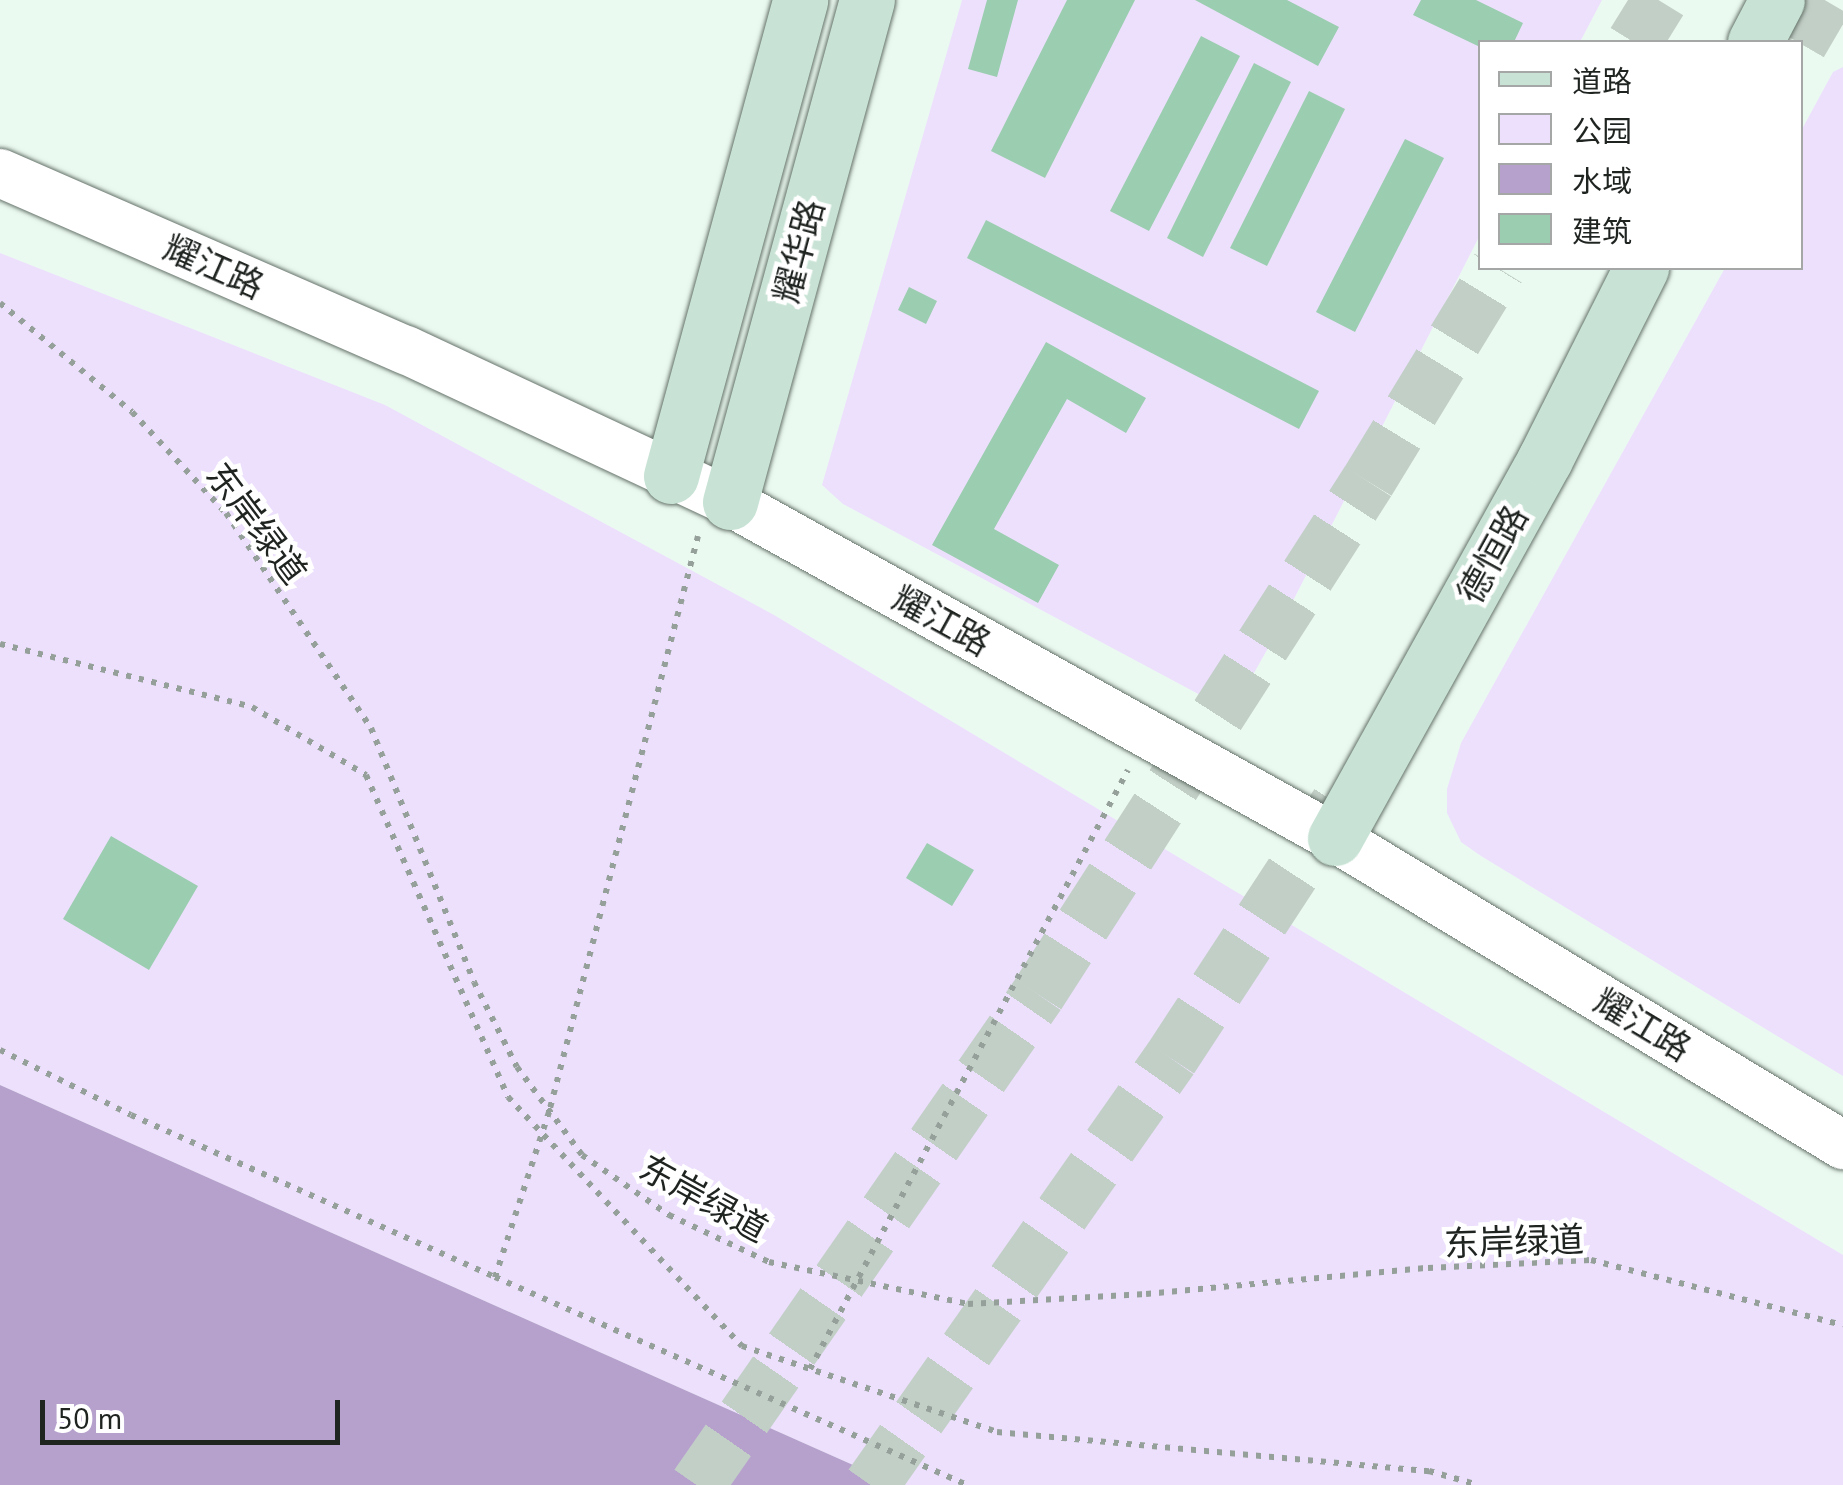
<!DOCTYPE html>
<meta charset="utf-8">
<style>
body{margin:0}
#map{position:relative;width:1843px;height:1485px;overflow:hidden;background:#ebfaf1;font-family:"PT Sans","Noto Sans SC",sans-serif}
div>[style]{position:absolute}
[style*='--x']{left:calc(var(--x)*1px);top:calc(var(--y)*1px);width:calc(var(--w)*1px);rotate:calc(var(--a)*1deg)}
.green>*{inset:0;background:#ede0fd}
.water>*{inset:0;background:#b6a1cd}
.building>*{inset:0;background:#9bcdb0}
.secondary-tunnel>*{height:55px;margin-top:-27.5px;transform-origin:0;background:repeating-linear-gradient(90deg,#c2cfc7 0 55px,transparent 0 83px)}
.path>*{height:6px;margin-top:-3px;transform-origin:0;background:repeating-linear-gradient(90deg,#95a09a 0 5px,transparent 0 13px)}
.roads{filter:drop-shadow(0 0 2px #65726a) drop-shadow(0 0 2px #65726a)}
.street>*{height:48px;margin:-24px;padding:0 24px;transform-origin:24px;border-radius:24px;background:#fff}
.secondary>*{height:55px;margin:-27.5px;padding:0 27.5px;transform-origin:27.5px;border-radius:27.5px;background:#c8e3d5}
span{translate:-50% -50%;white-space:nowrap;text-align:center;line-height:1.15;-webkit-text-stroke:9px #fff;paint-order:stroke}
.street-label{font-size:35px;color:#1f2421}
.legend{position:absolute;left:1478px;top:40px;width:325px;height:230px;box-sizing:border-box;background:#fff;border:2px solid #a5a7a6;margin:0;padding:12px 18px;list-style:none;font-size:30px;color:#1f2421}
.legend li{display:flex;align-items:center;gap:20px;height:50px}
.legend b{width:50px;border:2px solid #a5a7a6}
.scale{position:absolute;left:40px;top:1400px;width:300px;height:45px;box-sizing:border-box;border:5px solid #1f2421;border-top:0;padding-left:12px;font-size:30px;line-height:35px;white-space:nowrap;color:#1f2421;-webkit-text-stroke:8px #fff;paint-order:stroke}
</style>
<div id="map">
<div class="green">
<i style="clip-path:polygon(962px 0,1602px 0,1580px 42px,1480px 42px,1480px 235px,1276px 634px,1232px 712px,843px 504px,822px 485px)"></i>
<i style="clip-path:polygon(1843px 67px,1843px 1076px,1481px 856px,1461px 842px,1447px 813px,1447px 789px,1461px 743px,1725px 268px,1800px 268px,1801px 131px,1833px 72px)"></i>
<i style="clip-path:polygon(0 253px,385px 405px,774px 615px,1843px 1255px,1843px 1485px,898px 1485px,0 1085px)"></i>
</div>
<div class="water">
<i style="clip-path:polygon(0 1085px,898px 1485px,0 1485px)"></i>
</div>
<div class="building">
<i style="clip-path:polygon(987px 0,1018px 0,997px 77px,968px 69px)"></i>
<i style="clip-path:polygon(1067px 0,1135px 0,1045px 178px,991px 151px)"></i>
<i style="clip-path:polygon(1195px 0,1287px 0,1339px 27px,1318px 66px)"></i>
<i style="clip-path:polygon(1421px 0,1476px 0,1523px 23px,1514px 42px,1480px 42px,1480px 47px,1413px 15px)"></i>
<i style="clip-path:polygon(1201px 36px,1240px 56px,1149px 231px,1110px 211px)"></i>
<i style="clip-path:polygon(1254px 63px,1291px 82px,1203px 257px,1167px 238px)"></i>
<i style="clip-path:polygon(1309px 91px,1345px 109px,1267px 266px,1230px 248px)"></i>
<i style="clip-path:polygon(1405px 139px,1444px 158px,1355px 332px,1316px 312px)"></i>
<i style="clip-path:polygon(986px 220px,1319px 391px,1299px 429px,967px 258px)"></i>
<i style="clip-path:polygon(909px 287px,937px 301px,926px 324px,898px 310px)"></i>
<i style="clip-path:polygon(1046px 342px,1146px 398px,1126px 433px,1067px 399px,994px 529px,1059px 565px,1038px 603px,932px 545px)"></i>
<i style="clip-path:polygon(111px 836px,198px 886px,149px 970px,63px 919px)"></i>
<i style="clip-path:polygon(927px 843px,974px 870px,952px 906px,906px 878px)"></i>
</div>
<div class="secondary-tunnel">
<i style="--x:1634;--y:42;--w:49;--a:-58.2"></i>
<i style="--x:1800;--y:43;--w:50;--a:-59.8"></i>
<i style="--x:697;--y:1485;--w:598;--a:-55.22"></i>
<i style="--x:1038;--y:994;--w:610;--a:-57.25"></i>
<i style="--x:1368;--y:481;--w:250;--a:-58.6"></i>
<i style="--x:871;--y:1485;--w:522;--a:-54.91"></i>
<i style="--x:1171;--y:1058;--w:325;--a:-56.8"></i>
</div>
<div class="path">
<i style="--x:0;--y:303;--w:171;--a:39.5"></i>
<i style="--x:132;--y:412;--w:138;--a:47.1"></i>
<i style="--x:226;--y:513;--w:259;--a:56"></i>
<i style="--x:371;--y:728;--w:274;--a:67.9"></i>
<i style="--x:474;--y:982;--w:95;--a:63.2"></i>
<i style="--x:517;--y:1067;--w:109;--a:53.5"></i>
<i style="--x:582;--y:1155;--w:106;--a:34.6"></i>
<i style="--x:669;--y:1215;--w:110;--a:25.2"></i>
<i style="--x:769;--y:1262;--w:203;--a:11.9"></i>
<i style="--x:968;--y:1304;--w:178;--a:-3.2"></i>
<i style="--x:1146;--y:1294;--w:283;--a:-5.3"></i>
<i style="--x:1428;--y:1268;--w:163;--a:-2.8"></i>
<i style="--x:1591;--y:1260;--w:260;--a:14.5"></i>
<i style="--x:698;--y:536;--w:595;--a:104.5"></i>
<i style="--x:549;--y:1112;--w:174;--a:108.1"></i>
<i style="--x:495;--y:1277;--w:516;--a:23.78"></i>
<i style="--x:0;--y:644;--w:260;--a:14"></i>
<i style="--x:252;--y:707;--w:133;--a:30.8"></i>
<i style="--x:366;--y:775;--w:352;--a:66.2"></i>
<i style="--x:508;--y:1097;--w:342;--a:46.8"></i>
<i style="--x:742;--y:1346;--w:269;--a:18.6"></i>
<i style="--x:997;--y:1432;--w:434;--a:5.2"></i>
<i style="--x:1429;--y:1471;--w:51;--a:15.9"></i>
<i style="--x:0;--y:1050;--w:146;--a:26.4"></i>
<i style="--x:131;--y:1115;--w:398;--a:24"></i>
<i style="--x:810;--y:1369;--w:678;--a:-62.04"></i>
</div>
<div class="roads">
<div class="street">
<i style="--x:0;--y:173;--w:443;--a:23.6"></i>
<i style="--x:406;--y:350;--w:358;--a:25.1"></i>
<i style="--x:730;--y:502;--w:692;--a:29.05"></i>
<i style="--x:1335;--y:838;--w:594;--a:31.15"></i>
</div>
<div class="secondary">
<i style="--x:1755;--y:42;--w:47;--a:-62.4"></i>
<i style="--x:671;--y:476;--w:493;--a:-74.8"></i>
<i style="--x:730;--y:502;--w:520;--a:-74.74"></i>
<i style="--x:1335;--y:838;--w:433;--a:-61"></i>
<i style="--x:1545;--y:459;--w:214;--a:-63.3"></i>
</div>
</div>
<div class="street-label">
<span style="left:798px;top:251px;rotate:-75deg">耀华路</span>
<span style="left:214px;top:266px;rotate:24deg">耀江路</span>
<span style="left:257px;top:523px;rotate:53deg">东岸绿道</span>
<span style="left:1492px;top:554px;rotate:-61deg">德恒路</span>
<span style="left:942px;top:620px;rotate:29deg">耀江路</span>
<span style="left:1643px;top:1024px;rotate:31deg">耀江路</span>
<span style="left:704px;top:1198px;rotate:29deg">东岸绿道</span>
<span style="left:1514px;top:1241px;rotate:-2deg">东岸绿道</span>
</div>
<ul class="legend">
<li><b style="height:12px;background:#c8e3d5"></b>道路</li>
<li><b style="height:28px;background:#ede0fd"></b>公园</li>
<li><b style="height:28px;background:#b6a1cd"></b>水域</li>
<li><b style="height:28px;background:#9bcdb0"></b>建筑</li>
</ul>
<div class="scale">50 m</div>
</div>
